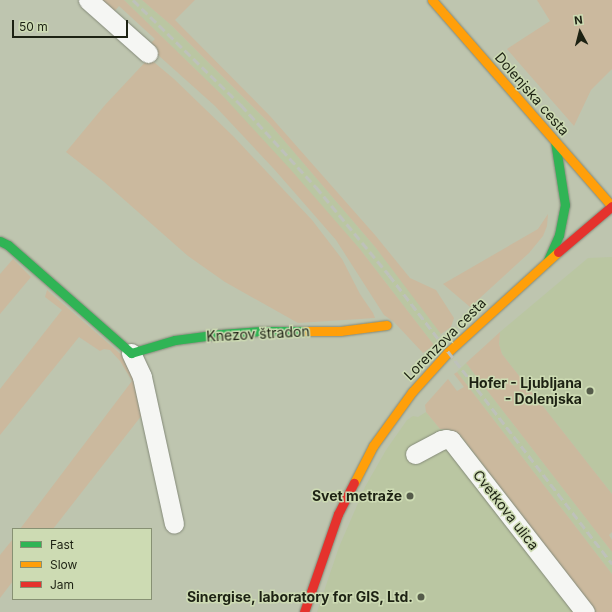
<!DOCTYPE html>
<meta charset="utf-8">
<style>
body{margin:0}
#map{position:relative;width:612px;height:612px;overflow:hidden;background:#bec5af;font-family:Inter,sans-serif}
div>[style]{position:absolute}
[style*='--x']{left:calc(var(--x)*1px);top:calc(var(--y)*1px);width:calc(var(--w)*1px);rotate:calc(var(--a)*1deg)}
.built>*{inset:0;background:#bac6a2}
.green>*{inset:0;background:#cbb99e}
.roads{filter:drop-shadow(0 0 1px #848a79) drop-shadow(0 0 1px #848a79)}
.street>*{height:19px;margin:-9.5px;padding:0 9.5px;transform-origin:9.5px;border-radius:9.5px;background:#f5f6f3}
.fast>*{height:9px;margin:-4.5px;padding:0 4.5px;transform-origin:4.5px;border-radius:4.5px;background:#30b455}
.slow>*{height:9px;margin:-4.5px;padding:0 4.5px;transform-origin:4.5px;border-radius:4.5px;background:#ff9f0a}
.jam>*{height:9px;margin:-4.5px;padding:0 4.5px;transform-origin:4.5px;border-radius:4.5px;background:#e5322d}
.rail>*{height:3px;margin-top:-1.5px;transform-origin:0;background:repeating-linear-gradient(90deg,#bec1ba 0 8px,transparent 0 12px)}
.dots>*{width:11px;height:11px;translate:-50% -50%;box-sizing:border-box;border:2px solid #cddbb3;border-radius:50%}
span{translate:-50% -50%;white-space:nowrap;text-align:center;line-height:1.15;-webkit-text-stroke:3px #cddbb3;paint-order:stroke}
.street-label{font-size:14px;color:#1d2213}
.poi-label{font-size:14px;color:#1d2213;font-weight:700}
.right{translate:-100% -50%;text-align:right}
.legend{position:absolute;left:12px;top:528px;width:140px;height:72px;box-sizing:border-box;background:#cddbb3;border:1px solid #879173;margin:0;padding:5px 7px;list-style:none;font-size:12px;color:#1d2213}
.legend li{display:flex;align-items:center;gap:8px;height:20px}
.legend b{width:20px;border:1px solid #879173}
.north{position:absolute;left:560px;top:12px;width:40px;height:40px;-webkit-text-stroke:3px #cddbb3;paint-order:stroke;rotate:353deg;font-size:11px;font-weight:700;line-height:16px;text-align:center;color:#1d2213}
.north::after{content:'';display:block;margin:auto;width:14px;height:18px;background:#1d2213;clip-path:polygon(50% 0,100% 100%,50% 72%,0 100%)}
.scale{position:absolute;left:12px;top:20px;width:116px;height:18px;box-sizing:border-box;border:2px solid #1d2213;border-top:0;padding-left:5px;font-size:12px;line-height:14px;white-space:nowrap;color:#1d2213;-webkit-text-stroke:3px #cddbb3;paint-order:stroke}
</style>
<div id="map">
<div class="built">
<i style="clip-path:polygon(124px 0,142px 0,171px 25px,270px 124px,376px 248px,419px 303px,441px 334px,434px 345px,359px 248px,222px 95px)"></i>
<i style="clip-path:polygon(612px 257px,612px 494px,502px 354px,499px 344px,500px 332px,588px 258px)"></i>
<i style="clip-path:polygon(466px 363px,612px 552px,612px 574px,457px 372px)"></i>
<i style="clip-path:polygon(426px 412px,440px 429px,451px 430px,460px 435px,596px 612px,317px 612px,339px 547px,365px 487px,386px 450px,407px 420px,413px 416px,418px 417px)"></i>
</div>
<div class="green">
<i style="clip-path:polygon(97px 0,124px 0,222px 95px,291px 170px,359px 248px,434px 345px,423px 353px,394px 322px,384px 315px,336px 240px,274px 169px,215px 106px,148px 46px,155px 39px,119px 6px,113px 13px)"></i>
<i style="clip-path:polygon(142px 0,195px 0,175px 20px,270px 116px,375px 235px,410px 278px,436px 290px,454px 318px,451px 327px,441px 334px,376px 248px,270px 124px,171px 25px)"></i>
<i style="clip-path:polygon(537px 0,612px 0,612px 69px,591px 90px,574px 126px,507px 49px,550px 21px)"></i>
<i style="clip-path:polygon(149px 58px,174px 79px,233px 136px,312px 220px,342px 259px,360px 294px,373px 313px,375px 318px,298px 323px,225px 282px,188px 256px,103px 181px,66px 152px,105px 105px)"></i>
<i style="clip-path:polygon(548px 214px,547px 226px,543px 236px,529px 253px,470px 307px,443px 284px,538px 229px)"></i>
<i style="clip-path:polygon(13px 259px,31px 277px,0 314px,0 274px)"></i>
<i style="clip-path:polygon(47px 290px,124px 357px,133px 373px,142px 415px,53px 529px,20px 529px,132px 381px,120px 361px,110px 350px,104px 349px,100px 351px,79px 337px,0 435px,0 389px,62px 310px,45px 297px)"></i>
<i style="clip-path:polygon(500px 332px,499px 344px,502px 354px,612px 494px,612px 532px,609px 535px,612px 540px,612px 552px,466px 363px)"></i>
<i style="clip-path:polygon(457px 372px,612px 574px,612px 612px,596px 612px,460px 435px,451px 430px,440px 429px,426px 412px,425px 405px,448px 379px,457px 391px,464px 387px,454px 374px)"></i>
<i style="clip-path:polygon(13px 539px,13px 581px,0 598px,0 555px)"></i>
</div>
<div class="roads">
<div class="street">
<i style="--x:88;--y:0;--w:80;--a:41.5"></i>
<i style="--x:131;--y:353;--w:26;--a:65"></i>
<i style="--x:142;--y:377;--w:150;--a:77.7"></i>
<i style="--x:415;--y:454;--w:30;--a:-28"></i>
<i style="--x:441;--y:440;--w:5;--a:-11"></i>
<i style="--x:446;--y:439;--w:5;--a:11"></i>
<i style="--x:451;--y:440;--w:218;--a:52.1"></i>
</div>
<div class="fast">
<i style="--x:0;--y:241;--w:9;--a:27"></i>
<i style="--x:8;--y:245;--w:164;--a:41.3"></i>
<i style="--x:131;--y:353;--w:46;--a:-16.5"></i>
<i style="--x:175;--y:340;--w:46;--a:-7.4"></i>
<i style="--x:221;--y:334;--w:40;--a:-4.3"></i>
<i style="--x:261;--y:331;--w:44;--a:0"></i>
<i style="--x:547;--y:262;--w:30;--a:-66"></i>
<i style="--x:559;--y:235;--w:31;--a:-79"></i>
<i style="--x:565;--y:205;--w:65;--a:-98.9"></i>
</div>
<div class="slow">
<i style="--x:432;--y:0;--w:274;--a:48.9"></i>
<i style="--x:305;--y:331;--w:35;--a:0"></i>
<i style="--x:340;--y:331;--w:47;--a:-7.3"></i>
<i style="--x:354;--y:483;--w:42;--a:-62.8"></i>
<i style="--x:373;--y:446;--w:67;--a:-54.2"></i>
<i style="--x:412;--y:392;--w:54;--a:-48"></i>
<i style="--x:448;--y:352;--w:149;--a:-42.3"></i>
</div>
<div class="jam">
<i style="--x:558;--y:252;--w:71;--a:-40.4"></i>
<i style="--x:304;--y:612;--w:104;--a:-70.9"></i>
<i style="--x:338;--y:514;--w:35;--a:-63"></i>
</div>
</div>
<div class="rail">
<i style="--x:133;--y:0;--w:151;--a:44.2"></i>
<i style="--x:241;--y:105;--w:111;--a:47.6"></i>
<i style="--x:316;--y:187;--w:114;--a:50.3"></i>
<i style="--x:389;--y:275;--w:365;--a:52.3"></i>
</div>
<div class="dots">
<i style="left:590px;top:391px;background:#555b4a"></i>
<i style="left:410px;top:496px;background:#555b4a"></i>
<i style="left:421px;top:597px;background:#555b4a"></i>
</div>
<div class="street-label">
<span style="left:532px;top:94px;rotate:49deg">Dolenjska cesta</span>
<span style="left:258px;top:334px;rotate:-3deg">Knezov štradon</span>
<span style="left:445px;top:339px;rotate:-45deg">Lorenzova cesta</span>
<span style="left:506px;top:510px;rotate:52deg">Cvetkova ulica</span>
</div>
<div class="poi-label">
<span class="right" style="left:582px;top:391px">Hofer - Ljubljana<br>- Dolenjska</span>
<span class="right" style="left:402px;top:496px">Svet metraže</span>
<span class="right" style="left:413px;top:597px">Sinergise, laboratory for GIS, Ltd.</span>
</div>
<ul class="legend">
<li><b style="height:5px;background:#30b455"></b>Fast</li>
<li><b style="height:5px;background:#ff9f0a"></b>Slow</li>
<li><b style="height:5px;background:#e5322d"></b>Jam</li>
</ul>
<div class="north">N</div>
<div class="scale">50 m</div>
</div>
